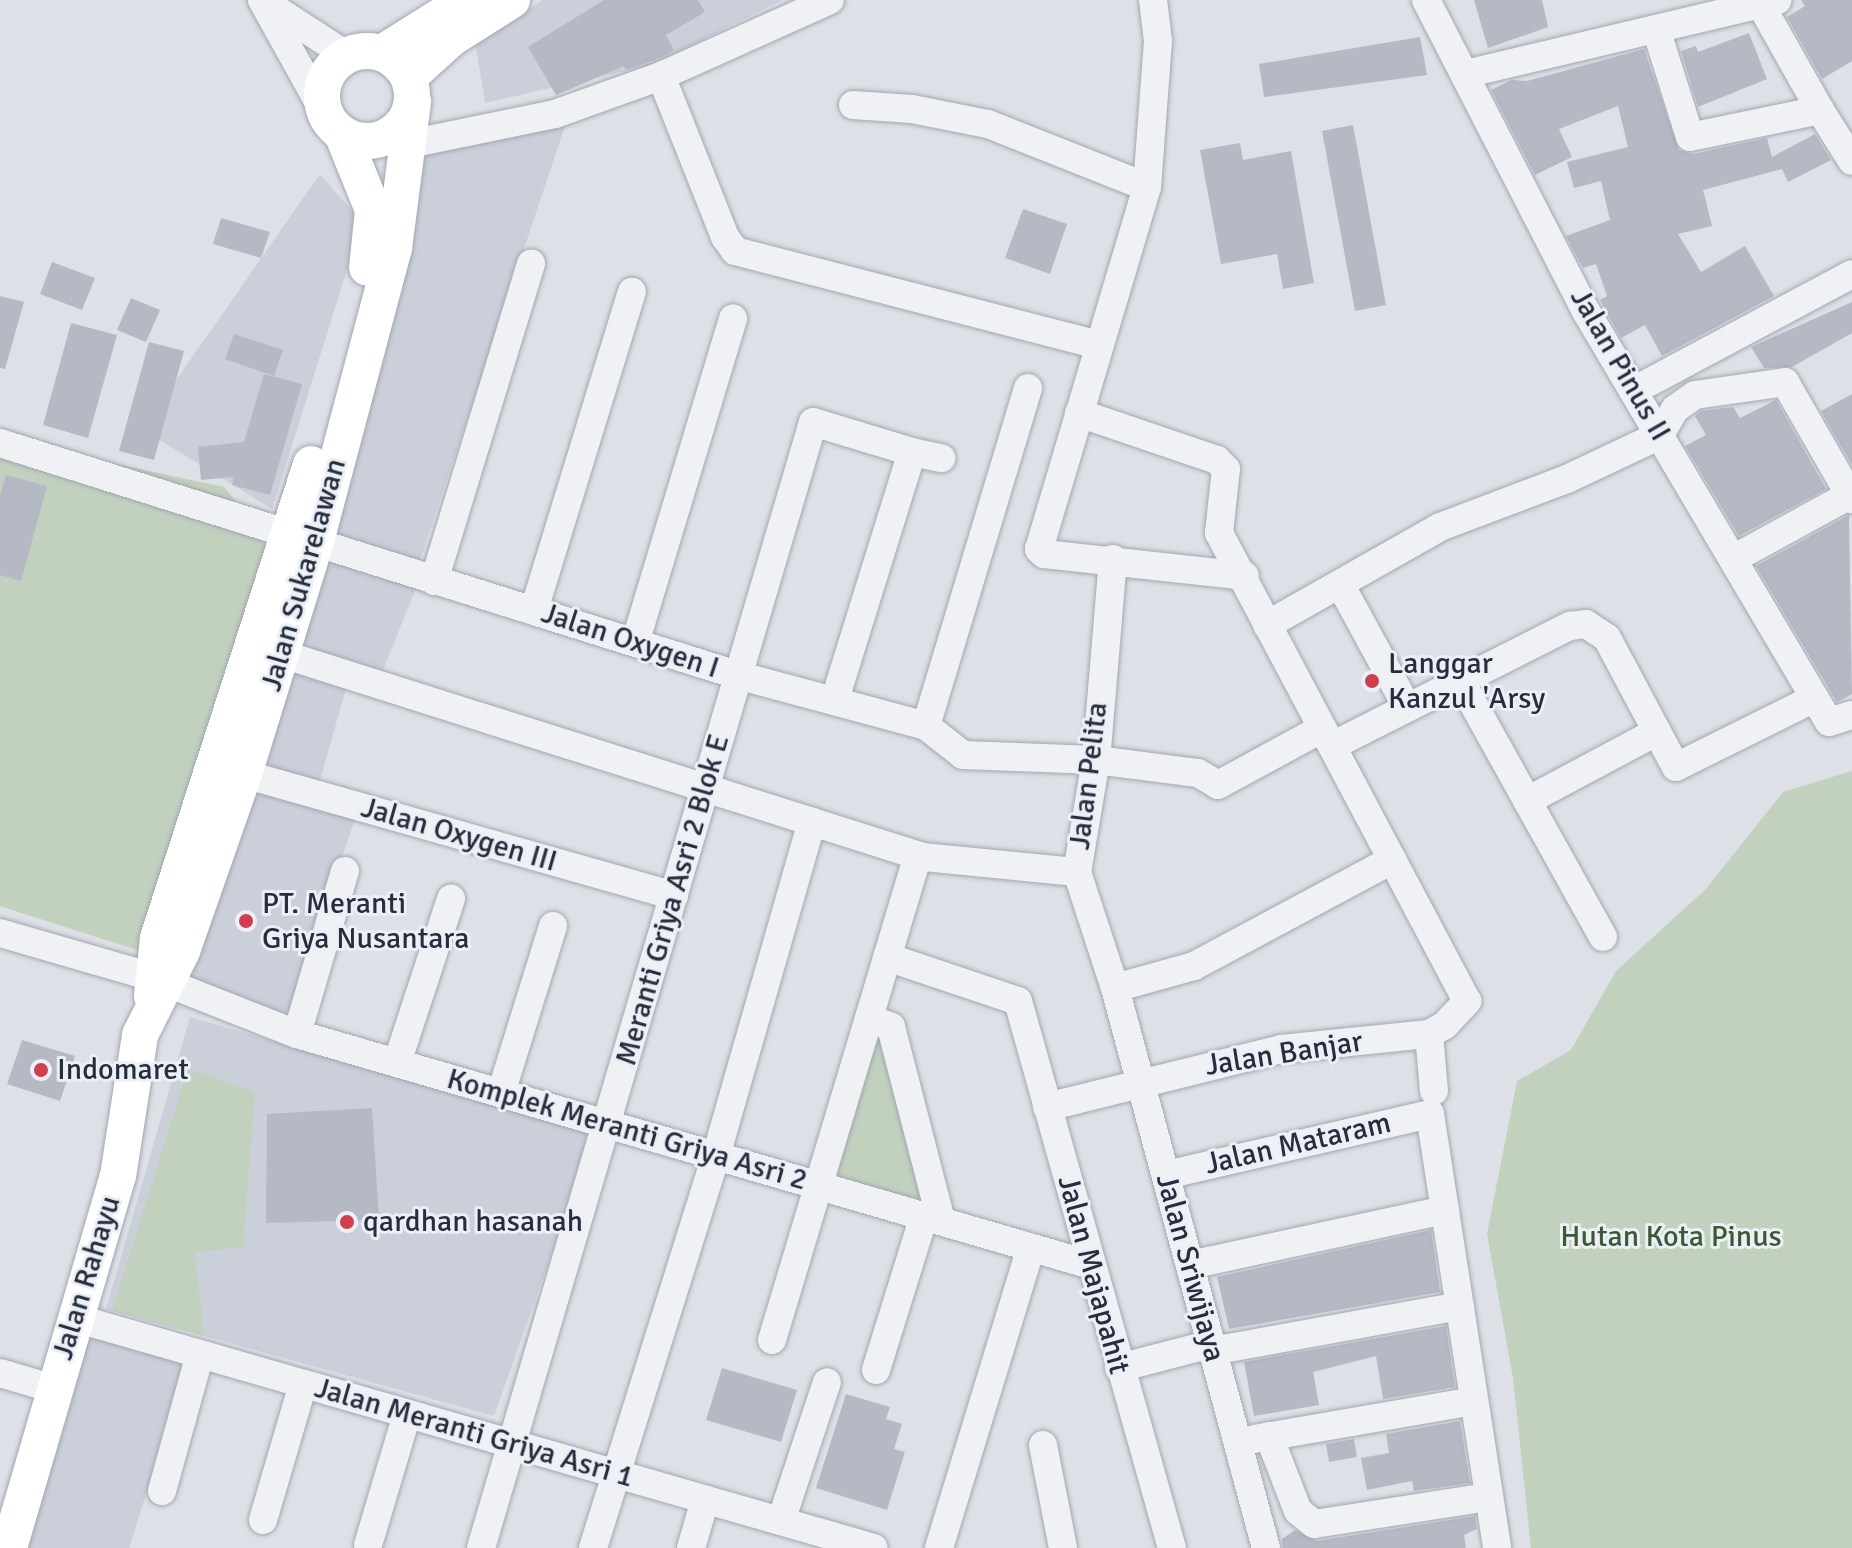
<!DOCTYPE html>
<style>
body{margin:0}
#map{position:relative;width:1852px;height:1548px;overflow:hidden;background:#dde0e7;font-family:Signika,sans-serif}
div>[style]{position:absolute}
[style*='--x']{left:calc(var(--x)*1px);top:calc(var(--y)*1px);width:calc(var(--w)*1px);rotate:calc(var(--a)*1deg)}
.built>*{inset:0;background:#cbcfd9}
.green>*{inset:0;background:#c2d1be}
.building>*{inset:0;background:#b4b9c4}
.roads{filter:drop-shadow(0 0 2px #a2a7b1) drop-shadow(0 0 2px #a2a7b1)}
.minor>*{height:28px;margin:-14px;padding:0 14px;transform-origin:14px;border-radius:14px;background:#f0f1f5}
.major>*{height:36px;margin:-18px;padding:0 18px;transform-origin:18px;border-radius:18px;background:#fff}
.major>.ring{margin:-18px;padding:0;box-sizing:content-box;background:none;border:36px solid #fff;border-radius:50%}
.dots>*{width:22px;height:22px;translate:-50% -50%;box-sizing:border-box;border:4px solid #eceff5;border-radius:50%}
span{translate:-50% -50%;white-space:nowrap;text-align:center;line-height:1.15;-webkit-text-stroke:6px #eceff5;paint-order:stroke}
.street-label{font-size:30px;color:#262e3e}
.poi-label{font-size:30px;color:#262e3e}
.left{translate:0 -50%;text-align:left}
.park-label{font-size:30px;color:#395a33}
</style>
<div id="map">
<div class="built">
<i style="clip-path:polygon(543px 0,783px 0,651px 65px,485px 103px,475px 41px)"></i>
<i style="clip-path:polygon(566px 123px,420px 560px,325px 533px,420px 154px)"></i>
<i style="clip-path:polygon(320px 174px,362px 222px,272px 509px,142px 429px)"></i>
<i style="clip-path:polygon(314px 555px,416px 588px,381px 675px,291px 649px)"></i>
<i style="clip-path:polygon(280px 666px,347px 685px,319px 784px,254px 768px)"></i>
<i style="clip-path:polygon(244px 785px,356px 816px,287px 1019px,189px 987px)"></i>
<i style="clip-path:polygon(190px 1017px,594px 1134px,494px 1416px,106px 1309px)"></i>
<i style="clip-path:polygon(83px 1330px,188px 1362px,129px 1548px,22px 1548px)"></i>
</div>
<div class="green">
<i style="clip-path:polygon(0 439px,224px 487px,267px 538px,146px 953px,0 906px)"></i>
<i style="clip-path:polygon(1852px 771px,1852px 1548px,1531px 1548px,1513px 1378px,1487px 1234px,1517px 1081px,1571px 1050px,1616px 971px,1706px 889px,1783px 792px)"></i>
<i style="clip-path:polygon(880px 1022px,928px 1205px,831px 1174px)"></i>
<i style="clip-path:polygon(188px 1068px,255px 1092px,243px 1246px,195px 1253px,204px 1336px,112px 1311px)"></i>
</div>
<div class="building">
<i style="clip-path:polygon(604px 0,698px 0,705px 12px,666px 35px,674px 50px,662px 57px,626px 70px,624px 66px,556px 95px,528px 47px)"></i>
<i style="clip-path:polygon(1474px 0,1542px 0,1548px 27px,1488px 48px)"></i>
<i style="clip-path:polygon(1801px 0,1852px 0,1852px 61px,1822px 79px,1787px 17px,1805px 6px)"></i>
<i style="clip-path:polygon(1749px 33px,1767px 79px,1698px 107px,1681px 51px,1696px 46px,1698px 52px)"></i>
<i style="clip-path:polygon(1420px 37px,1427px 75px,1264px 97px,1259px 64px)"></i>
<i style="clip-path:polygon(1644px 49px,1679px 150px,1693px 154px,1767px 138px,1772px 157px,1815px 134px,1831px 160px,1788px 182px,1782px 169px,1703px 190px,1712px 226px,1678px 234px,1701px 272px,1745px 246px,1774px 296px,1662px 356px,1645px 325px,1621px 338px,1600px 300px,1607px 296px,1596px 264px,1583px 268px,1566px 236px,1610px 220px,1601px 181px,1574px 188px,1567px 162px,1628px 147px,1618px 106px,1559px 129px,1572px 157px,1535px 175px,1491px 90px,1512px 80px,1527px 81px)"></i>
<i style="clip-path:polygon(1353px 125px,1386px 305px,1355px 311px,1322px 131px)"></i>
<i style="clip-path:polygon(1240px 143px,1243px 160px,1291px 151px,1314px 283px,1283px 289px,1277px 254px,1221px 264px,1200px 150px)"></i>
<i style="clip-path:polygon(1023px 209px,1067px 224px,1050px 274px,1005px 258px)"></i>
<i style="clip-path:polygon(221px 218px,270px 232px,261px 258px,213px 244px)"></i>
<i style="clip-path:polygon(52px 262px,95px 278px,82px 310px,40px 294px)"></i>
<i style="clip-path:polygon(0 296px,24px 302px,5px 369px,0 368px)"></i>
<i style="clip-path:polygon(131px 298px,160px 310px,146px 342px,117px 330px)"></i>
<i style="clip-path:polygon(1852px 302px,1852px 333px,1792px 367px,1764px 368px,1751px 347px)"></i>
<i style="clip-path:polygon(71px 323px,117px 335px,88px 438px,43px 425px)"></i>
<i style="clip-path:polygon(234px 334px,283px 350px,274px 376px,225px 359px)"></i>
<i style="clip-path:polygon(149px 342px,184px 351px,154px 460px,119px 451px)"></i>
<i style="clip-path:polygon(264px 374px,302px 384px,270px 495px,232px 485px,234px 477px,201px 480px,198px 447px,244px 442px)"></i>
<i style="clip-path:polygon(1852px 394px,1852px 465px,1821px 411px)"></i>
<i style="clip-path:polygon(1776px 400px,1826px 489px,1739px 536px,1685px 446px,1706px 435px,1695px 416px,1701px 411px,1733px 407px,1740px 418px)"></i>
<i style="clip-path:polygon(6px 475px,47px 486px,21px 581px,0 575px,0 495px)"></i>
<i style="clip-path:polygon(1849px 515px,1852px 694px,1837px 702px,1756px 566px)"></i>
<i style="clip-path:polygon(22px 1040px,75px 1056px,60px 1101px,7px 1084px)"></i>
<i style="clip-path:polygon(372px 1108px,379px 1220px,266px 1223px,267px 1114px)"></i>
<i style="clip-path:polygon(1431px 1230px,1440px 1292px,1229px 1329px,1217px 1277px)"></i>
<i style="clip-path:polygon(1446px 1326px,1455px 1387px,1383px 1399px,1376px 1356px,1313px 1372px,1319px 1405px,1254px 1416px,1244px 1362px)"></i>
<i style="clip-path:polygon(722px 1368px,797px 1390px,781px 1442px,706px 1420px)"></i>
<i style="clip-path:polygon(846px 1394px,890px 1407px,886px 1419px,902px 1424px,894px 1449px,905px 1452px,887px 1510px,816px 1488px)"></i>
<i style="clip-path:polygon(1460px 1421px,1470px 1483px,1414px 1491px,1412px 1481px,1367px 1490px,1361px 1458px,1389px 1453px,1386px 1434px)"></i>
<i style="clip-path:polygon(1354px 1439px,1357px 1457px,1329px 1462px,1326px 1444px)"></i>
<i style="clip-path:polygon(1475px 1516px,1477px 1529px,1464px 1535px,1466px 1548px,1283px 1548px,1282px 1539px,1295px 1530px,1317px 1541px)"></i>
</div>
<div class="roads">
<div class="minor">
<i style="--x:262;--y:0;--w:128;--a:61"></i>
<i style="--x:1153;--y:0;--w:41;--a:83"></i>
<i style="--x:1158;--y:41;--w:146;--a:94.3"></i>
<i style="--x:1147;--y:187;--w:378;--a:106.6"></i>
<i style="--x:1039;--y:549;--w:7;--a:45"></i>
<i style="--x:1044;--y:554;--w:202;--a:6.2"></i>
<i style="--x:1426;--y:0;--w:352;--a:62.8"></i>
<i style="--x:1587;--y:313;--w:475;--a:59.4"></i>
<i style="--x:1829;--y:722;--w:24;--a:-17"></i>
<i style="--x:266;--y:3;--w:95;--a:33"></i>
<i style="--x:1656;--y:29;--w:113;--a:72.5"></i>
<i style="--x:1690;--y:137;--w:133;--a:-11.7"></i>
<i style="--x:1820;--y:110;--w:118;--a:-119.4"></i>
<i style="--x:1465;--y:74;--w:321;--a:-13.3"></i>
<i style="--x:661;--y:76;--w:173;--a:68.3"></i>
<i style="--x:725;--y:237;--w:17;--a:54"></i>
<i style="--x:735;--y:251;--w:376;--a:14.5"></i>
<i style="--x:853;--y:105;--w:59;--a:3.9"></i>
<i style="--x:912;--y:109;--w:77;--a:11.2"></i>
<i style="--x:988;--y:124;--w:171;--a:21.6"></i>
<i style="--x:1820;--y:110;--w:60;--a:57.9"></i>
<i style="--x:409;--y:144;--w:149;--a:-11.6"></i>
<i style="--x:555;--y:114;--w:113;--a:-19.7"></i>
<i style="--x:661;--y:76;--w:185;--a:-24.2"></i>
<i style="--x:1633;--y:391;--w:248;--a:-28.1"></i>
<i style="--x:0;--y:443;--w:773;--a:17.47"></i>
<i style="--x:737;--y:675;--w:196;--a:15.1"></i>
<i style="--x:926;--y:726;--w:47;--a:38.1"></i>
<i style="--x:963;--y:755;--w:133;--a:2.2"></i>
<i style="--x:1096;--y:760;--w:103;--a:7.3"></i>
<i style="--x:1198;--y:773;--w:23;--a:31"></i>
<i style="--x:1218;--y:785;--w:117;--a:-28.5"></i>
<i style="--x:912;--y:452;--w:30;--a:12"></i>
<i style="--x:1113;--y:559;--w:202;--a:94.8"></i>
<i style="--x:1096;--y:760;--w:114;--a:99.6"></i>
<i style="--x:1077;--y:872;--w:122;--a:71.9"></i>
<i style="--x:1115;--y:988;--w:580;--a:74.91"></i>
<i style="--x:1733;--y:559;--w:133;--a:-28.7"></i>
<i style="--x:434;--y:581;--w:332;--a:-73"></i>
<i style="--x:1340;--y:584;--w:140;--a:61.4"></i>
<i style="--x:534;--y:610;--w:333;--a:-72.9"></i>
<i style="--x:1267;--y:625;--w:199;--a:-29.5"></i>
<i style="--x:1440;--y:527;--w:136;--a:-20.7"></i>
<i style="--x:1567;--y:479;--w:103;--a:-25.3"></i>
<i style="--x:1660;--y:435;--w:30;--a:-60"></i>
<i style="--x:1675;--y:409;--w:24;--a:-35"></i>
<i style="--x:1695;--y:395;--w:91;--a:-8.2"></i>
<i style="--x:1785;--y:382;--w:135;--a:60.2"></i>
<i style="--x:636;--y:640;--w:336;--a:-73.2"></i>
<i style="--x:282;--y:654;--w:672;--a:17.57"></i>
<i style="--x:923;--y:857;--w:155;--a:5.6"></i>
<i style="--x:1460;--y:680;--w:294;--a:60.9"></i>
<i style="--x:926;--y:726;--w:353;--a:-73.2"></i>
<i style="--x:1332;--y:746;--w:267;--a:-26.8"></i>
<i style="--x:1570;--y:626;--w:16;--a:-7"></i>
<i style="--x:1586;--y:624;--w:25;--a:34"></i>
<i style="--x:1607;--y:638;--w:146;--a:61.9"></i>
<i style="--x:1676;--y:767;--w:155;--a:-26.4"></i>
<i style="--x:244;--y:774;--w:447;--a:15.8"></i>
<i style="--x:1527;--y:801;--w:146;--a:-28.1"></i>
<i style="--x:0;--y:933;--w:158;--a:16.1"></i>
<i style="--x:152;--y:977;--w:156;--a:21.5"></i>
<i style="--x:297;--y:1034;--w:827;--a:16.22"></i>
<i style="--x:887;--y:957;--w:138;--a:18.6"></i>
<i style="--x:1018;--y:1001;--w:568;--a:74.28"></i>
<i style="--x:1115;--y:988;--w:82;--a:-15.6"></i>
<i style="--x:1194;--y:966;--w:225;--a:-28.2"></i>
<i style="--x:869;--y:1018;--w:24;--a:22"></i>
<i style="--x:891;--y:1027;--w:200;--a:75.5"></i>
<i style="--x:297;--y:1034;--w:170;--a:-73.6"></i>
<i style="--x:1429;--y:1034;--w:57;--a:85"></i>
<i style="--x:397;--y:1063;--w:173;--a:-71.8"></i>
<i style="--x:501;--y:1093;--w:175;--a:-72.7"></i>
<i style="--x:1047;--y:1107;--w:241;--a:-13.9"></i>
<i style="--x:1281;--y:1049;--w:149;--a:-5.8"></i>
<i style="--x:1429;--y:1034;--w:18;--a:-29"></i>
<i style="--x:1445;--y:1025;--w:33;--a:-47"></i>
<i style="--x:1467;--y:1001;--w:530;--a:-117.92"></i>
<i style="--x:1219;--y:533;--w:64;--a:-83.8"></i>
<i style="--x:1226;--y:469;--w:13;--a:-135"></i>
<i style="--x:1217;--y:460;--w:146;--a:-161.2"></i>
<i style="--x:1166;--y:1175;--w:271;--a:-13"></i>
<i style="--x:1430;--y:1114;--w:439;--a:81.2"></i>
<i style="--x:1190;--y:1265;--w:261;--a:-12.2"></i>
<i style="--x:75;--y:1318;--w:831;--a:16.06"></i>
<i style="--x:772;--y:1340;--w:506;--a:-73.25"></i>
<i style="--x:1212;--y:1351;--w:252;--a:-10.3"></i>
<i style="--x:1119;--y:1368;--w:95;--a:-14.6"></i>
<i style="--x:876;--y:1370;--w:161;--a:-72.7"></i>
<i style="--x:0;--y:1373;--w:56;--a:16.5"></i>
<i style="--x:1269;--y:1436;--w:80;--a:68.9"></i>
<i style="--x:1298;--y:1511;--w:21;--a:39"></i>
<i style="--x:1314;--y:1524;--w:177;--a:-8.8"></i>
<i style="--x:1254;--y:1439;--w:223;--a:-9.8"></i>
<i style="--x:1043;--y:1445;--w:105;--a:79"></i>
<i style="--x:162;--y:1491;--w:142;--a:-74.5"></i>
<i style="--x:263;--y:1520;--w:142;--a:-73.6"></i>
<i style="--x:781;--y:1521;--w:146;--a:-71.7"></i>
<i style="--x:368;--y:1545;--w:137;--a:-73.4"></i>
<i style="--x:481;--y:1548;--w:1174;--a:-73.57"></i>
<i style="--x:813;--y:422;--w:103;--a:16.9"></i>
<i style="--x:912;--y:452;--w:259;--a:107.3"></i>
<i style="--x:593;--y:1548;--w:411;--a:-72.6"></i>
<i style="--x:716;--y:1156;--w:348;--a:-74"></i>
<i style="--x:691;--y:1548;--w:50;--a:-73.7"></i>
<i style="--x:939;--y:1548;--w:314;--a:-73"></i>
</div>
<div class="major">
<i class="ring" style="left:322px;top:51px;width:54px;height:54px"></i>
<i style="--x:382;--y:53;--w:99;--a:-32.2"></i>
<i style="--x:409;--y:77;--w:58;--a:-42.2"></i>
<i style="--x:452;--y:38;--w:71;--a:-32.3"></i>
<i style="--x:343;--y:136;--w:80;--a:67.9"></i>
<i style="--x:373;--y:210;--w:58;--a:95.9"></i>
<i style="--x:152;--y:996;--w:58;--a:-84.1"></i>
<i style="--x:158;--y:938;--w:498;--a:-72.1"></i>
<i style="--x:9;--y:1548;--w:388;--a:-73.7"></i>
<i style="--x:118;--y:1176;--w:143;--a:-81.1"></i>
<i style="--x:140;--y:1035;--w:94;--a:-63.4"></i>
<i style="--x:182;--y:951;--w:188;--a:-70.7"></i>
<i style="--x:244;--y:774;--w:244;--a:-72.8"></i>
<i style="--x:316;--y:541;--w:303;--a:-75.1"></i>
<i style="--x:394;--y:248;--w:148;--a:-82.6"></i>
</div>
</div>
<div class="dots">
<i style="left:1372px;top:681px;background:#cf3f4e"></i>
<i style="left:246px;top:921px;background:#cf3f4e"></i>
<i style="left:41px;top:1070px;background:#cf3f4e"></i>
<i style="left:347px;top:1222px;background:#cf3f4e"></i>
</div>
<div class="street-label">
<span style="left:1620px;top:365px;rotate:60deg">Jalan Pinus II</span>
<span style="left:304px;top:575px;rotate:-74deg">Jalan Sukarelawan</span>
<span style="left:630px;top:641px;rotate:18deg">Jalan Oxygen I</span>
<span style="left:1089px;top:776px;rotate:-83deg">Jalan Pelita</span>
<span style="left:459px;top:835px;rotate:16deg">Jalan Oxygen III</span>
<span style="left:673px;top:900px;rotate:-74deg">Meranti Griya Asri 2 Blok E</span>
<span style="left:1284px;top:1054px;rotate:-9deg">Jalan Banjar</span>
<span style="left:627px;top:1130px;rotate:16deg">Komplek Meranti Griya Asri 2</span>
<span style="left:1298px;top:1144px;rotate:-13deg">Jalan Mataram</span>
<span style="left:1190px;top:1268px;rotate:75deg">Jalan Sriwijaya</span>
<span style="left:1093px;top:1275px;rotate:75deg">Jalan Majapahit</span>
<span style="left:87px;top:1278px;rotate:-73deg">Jalan Rahayu</span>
<span style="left:474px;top:1433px;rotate:16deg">Jalan Meranti Griya Asri 1</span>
</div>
<div class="poi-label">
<span class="left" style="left:1388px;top:681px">Langgar<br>Kanzul 'Arsy</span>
<span class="left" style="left:262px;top:921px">PT. Meranti<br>Griya Nusantara</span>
<span class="left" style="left:57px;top:1070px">Indomaret</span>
<span class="left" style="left:363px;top:1222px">qardhan hasanah</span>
</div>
<div class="park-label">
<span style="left:1671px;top:1237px">Hutan Kota Pinus</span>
</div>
</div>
